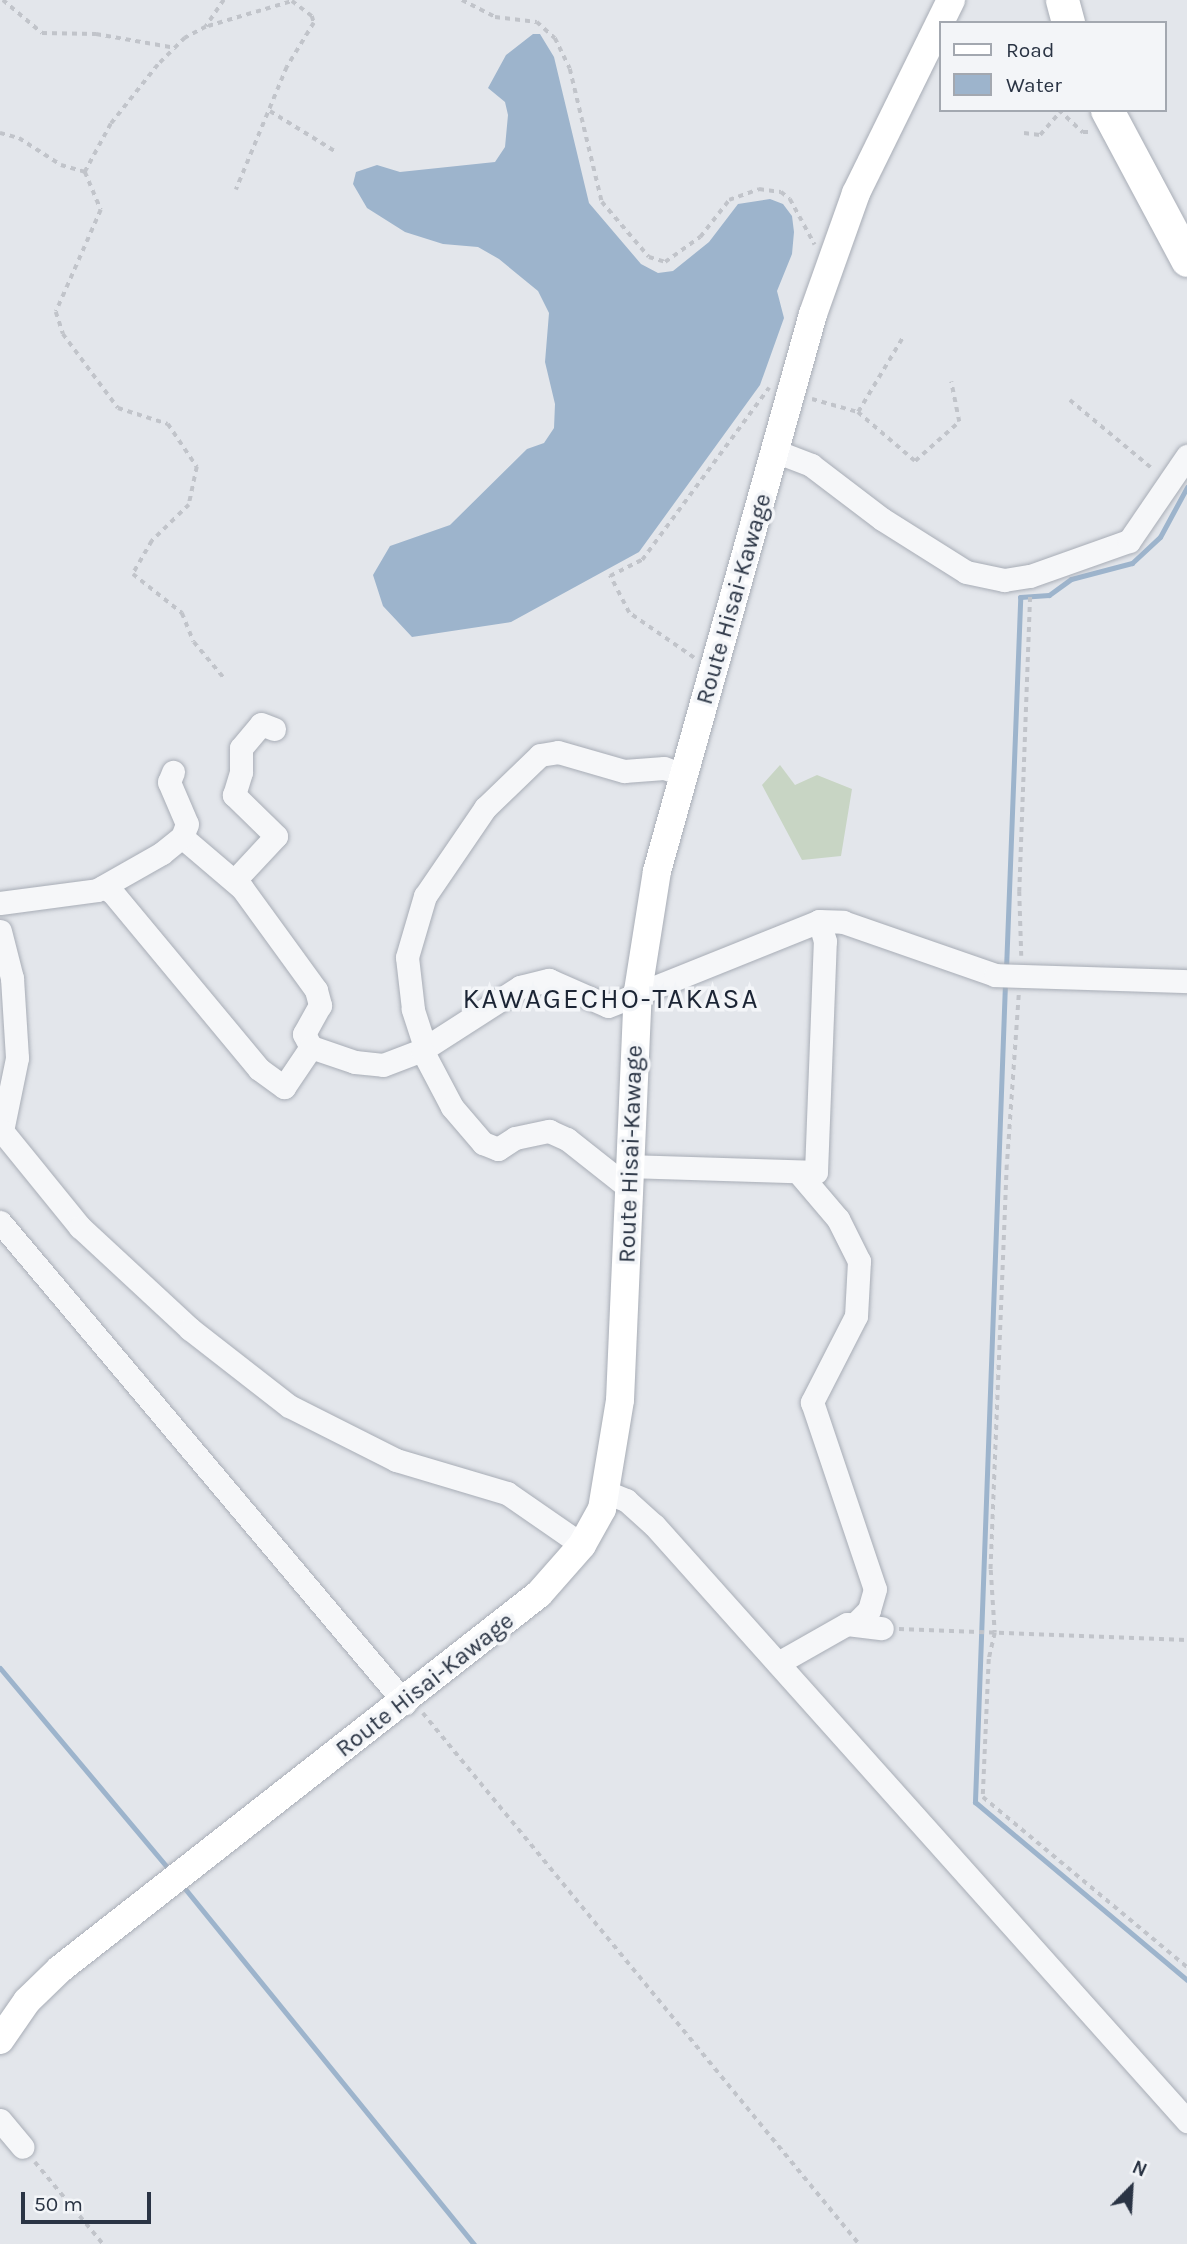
<!DOCTYPE html>
<style>
body{margin:0}
#map{position:relative;width:1187px;height:2244px;overflow:hidden;background:#e3e6eb;font-family:Karla,sans-serif}
div>[style]{position:absolute}
[style*='--x']{left:calc(var(--x)*1px);top:calc(var(--y)*1px);width:calc(var(--w)*1px);rotate:calc(var(--a)*1deg)}
.green>*{inset:0;background:#c8d5c4}
.water>*{inset:0;background:#9db4cc}
.stream>*{height:5px;margin:-2.5px;padding:0 2.5px;transform-origin:2.5px;border-radius:2.5px;background:#9db4cc}
.path>*{height:3.5px;margin-top:-1.75px;transform-origin:0;background:repeating-linear-gradient(90deg,#c1c4ca 0 5px,transparent 0 10px)}
.roads{filter:drop-shadow(0 0 2px #a8adb6) drop-shadow(0 0 2px #a8adb6)}
.minor>*{height:23px;margin:-11.5px;padding:0 11.5px;transform-origin:11.5px;border-radius:11.5px;background:#f6f7f9}
.major>*{height:28px;margin:-14px;padding:0 14px;transform-origin:14px;border-radius:14px;background:#fff}
.highway>*{height:33px;margin:-16.5px;padding:0 16.5px;transform-origin:16.5px;border-radius:16.5px;background:#fff}
span{translate:-50% -50%;white-space:nowrap;text-align:center;line-height:1.15;-webkit-text-stroke:7px #f3f5f8;paint-order:stroke}
.street-label{font-size:24px;color:#2a3444}
.quarter-label{font-size:28px;color:#1c2535;letter-spacing:2px}
.legend{position:absolute;left:939px;top:21px;width:228px;height:91px;box-sizing:border-box;background:#f3f5f8;border:2px solid #a3a8b0;margin:0;padding:9px 12px;list-style:none;font-size:21px;color:#2a3444}
.legend li{display:flex;align-items:center;gap:14px;height:35px}
.legend b{width:35px;border:2px solid #a3a8b0}
.north{position:absolute;left:1096px;top:2153px;width:70px;height:70px;-webkit-text-stroke:5px #f3f5f8;paint-order:stroke;rotate:24deg;font-size:19px;font-weight:700;line-height:28px;text-align:center;color:#2a3444}
.north::after{content:'';display:block;margin:auto;width:24px;height:32px;background:#2a3444;clip-path:polygon(50% 0,100% 100%,50% 72%,0 100%)}
.scale{position:absolute;left:21px;top:2192px;width:130px;height:32px;box-sizing:border-box;border:4px solid #2a3444;border-top:0;padding-left:9px;font-size:21px;line-height:24px;white-space:nowrap;color:#2a3444;-webkit-text-stroke:5px #f3f5f8;paint-order:stroke}
</style>
<div id="map">
<div class="green">
<i style="clip-path:polygon(780px 765px,795px 785px,817px 775px,852px 789px,841px 856px,802px 860px,762px 785px)"></i>
</div>
<div class="water">
<i style="clip-path:polygon(533px 34px,540px 34px,554px 57px,589px 203px,641px 264px,658px 273px,673px 271px,709px 242px,738px 204px,770px 199px,783px 204px,792px 216px,794px 232px,792px 254px,777px 291px,784px 318px,760px 385px,639px 552px,511px 622px,412px 637px,383px 606px,373px 575px,390px 546px,450px 525px,527px 449px,544px 443px,554px 428px,555px 404px,545px 362px,549px 313px,538px 291px,499px 259px,478px 247px,443px 244px,405px 232px,367px 208px,353px 184px,356px 172px,377px 165px,400px 172px,495px 162px,505px 147px,508px 115px,505px 102px,488px 88px,506px 55px)"></i>
</div>
<div class="stream">
<i style="--x:1006;--y:969;--w:372;--a:-87.8"></i>
<i style="--x:1020;--y:597;--w:29;--a:-4"></i>
<i style="--x:1049;--y:595;--w:27;--a:-36"></i>
<i style="--x:1071;--y:579;--w:63;--a:-14.7"></i>
<i style="--x:1132;--y:563;--w:38;--a:-43"></i>
<i style="--x:1160;--y:537;--w:57;--a:-61.6"></i>
<i style="--x:1005;--y:983;--w:820;--a:92.1"></i>
<i style="--x:975;--y:1802;--w:277;--a:40"></i>
<i style="--x:0;--y:1668;--w:266;--a:50"></i>
<i style="--x:182;--y:1885;--w:463;--a:50.9"></i>
</div>
<div class="path">
<i style="--x:3;--y:0;--w:51;--a:40.2"></i>
<i style="--x:42;--y:33;--w:54;--a:1.1"></i>
<i style="--x:96;--y:34;--w:81;--a:9.9"></i>
<i style="--x:224;--y:0;--w:32;--a:124"></i>
<i style="--x:206;--y:27;--w:24;--a:152"></i>
<i style="--x:185;--y:38;--w:38;--a:135"></i>
<i style="--x:158;--y:65;--w:75;--a:128.5"></i>
<i style="--x:111;--y:124;--w:55;--a:118.4"></i>
<i style="--x:85;--y:172;--w:41;--a:67.2"></i>
<i style="--x:101;--y:210;--w:111;--a:113.8"></i>
<i style="--x:56;--y:312;--w:23;--a:72"></i>
<i style="--x:63;--y:334;--w:92;--a:53.4"></i>
<i style="--x:118;--y:408;--w:52;--a:17.7"></i>
<i style="--x:168;--y:424;--w:52;--a:56"></i>
<i style="--x:197;--y:467;--w:39;--a:102"></i>
<i style="--x:189;--y:505;--w:52;--a:135.8"></i>
<i style="--x:152;--y:541;--w:38;--a:120"></i>
<i style="--x:133;--y:574;--w:63;--a:38.5"></i>
<i style="--x:182;--y:613;--w:31;--a:68"></i>
<i style="--x:194;--y:642;--w:47;--a:50.2"></i>
<i style="--x:462;--y:0;--w:37;--a:27"></i>
<i style="--x:495;--y:17;--w:42;--a:6.8"></i>
<i style="--x:537;--y:22;--w:24;--a:42"></i>
<i style="--x:555;--y:38;--w:34;--a:64"></i>
<i style="--x:570;--y:69;--w:137;--a:76.5"></i>
<i style="--x:602;--y:202;--w:72;--a:49.5"></i>
<i style="--x:649;--y:257;--w:17;--a:17"></i>
<i style="--x:665;--y:262;--w:43;--a:-35.5"></i>
<i style="--x:700;--y:237;--w:47;--a:-51.9"></i>
<i style="--x:729;--y:200;--w:32;--a:-20"></i>
<i style="--x:759;--y:189;--w:22;--a:8"></i>
<i style="--x:781;--y:192;--w:11;--a:38"></i>
<i style="--x:790;--y:199;--w:52;--a:61.5"></i>
<i style="--x:208;--y:26;--w:88;--a:-16.6"></i>
<i style="--x:292;--y:1;--w:25;--a:37"></i>
<i style="--x:312;--y:16;--w:7;--a:74"></i>
<i style="--x:314;--y:23;--w:52;--a:121.5"></i>
<i style="--x:287;--y:67;--w:133;--a:112.5"></i>
<i style="--x:1059;--y:110;--w:33;--a:43"></i>
<i style="--x:1083;--y:132;--w:7;--a:0"></i>
<i style="--x:270;--y:111;--w:78;--a:31.8"></i>
<i style="--x:0;--y:133;--w:20;--a:15"></i>
<i style="--x:19;--y:138;--w:50;--a:32.7"></i>
<i style="--x:61;--y:165;--w:25;--a:16"></i>
<i style="--x:1024;--y:133;--w:16;--a:7"></i>
<i style="--x:1040;--y:135;--w:30;--a:-49"></i>
<i style="--x:812;--y:399;--w:48;--a:15.8"></i>
<i style="--x:858;--y:412;--w:75;--a:40.7"></i>
<i style="--x:915;--y:461;--w:59;--a:-41.6"></i>
<i style="--x:959;--y:422;--w:41;--a:-101.3"></i>
<i style="--x:1070;--y:400;--w:109;--a:39.8"></i>
<i style="--x:858;--y:412;--w:87;--a:-59"></i>
<i style="--x:694;--y:658;--w:79;--a:-145.3"></i>
<i style="--x:629;--y:613;--w:42;--a:-117.2"></i>
<i style="--x:610;--y:576;--w:36;--a:-27"></i>
<i style="--x:642;--y:560;--w:214;--a:-53.6"></i>
<i style="--x:1021;--y:956;--w:64;--a:-91.8"></i>
<i style="--x:1019;--y:892;--w:298;--a:-87.9"></i>
<i style="--x:1019;--y:995;--w:170;--a:94"></i>
<i style="--x:1007;--y:1165;--w:405;--a:92.3"></i>
<i style="--x:991;--y:1570;--w:63;--a:86.4"></i>
<i style="--x:995;--y:1633;--w:27;--a:103"></i>
<i style="--x:989;--y:1659;--w:138;--a:92.5"></i>
<i style="--x:983;--y:1797;--w:266;--a:39.8"></i>
<i style="--x:899;--y:1629;--w:288;--a:2.2"></i>
<i style="--x:423;--y:1713;--w:687;--a:50.61"></i>
<i style="--x:35;--y:2162;--w:107;--a:50.3"></i>
</div>
<div class="roads">
<div class="minor">
<i style="--x:775;--y:451;--w:39;--a:21"></i>
<i style="--x:811;--y:465;--w:89;--a:37.3"></i>
<i style="--x:882;--y:519;--w:99;--a:32.2"></i>
<i style="--x:966;--y:572;--w:39;--a:12"></i>
<i style="--x:1004;--y:580;--w:26;--a:-9"></i>
<i style="--x:1030;--y:576;--w:105;--a:-19.5"></i>
<i style="--x:1129;--y:541;--w:103;--a:-55.7"></i>
<i style="--x:182;--y:837;--w:79;--a:40.4"></i>
<i style="--x:242;--y:888;--w:126;--a:54"></i>
<i style="--x:316;--y:990;--w:16;--a:75"></i>
<i style="--x:320;--y:1005;--w:33;--a:119"></i>
<i style="--x:304;--y:1034;--w:15;--a:62"></i>
<i style="--x:235;--y:880;--w:60;--a:-47"></i>
<i style="--x:276;--y:836;--w:59;--a:-135.7"></i>
<i style="--x:234;--y:795;--w:24;--a:-73"></i>
<i style="--x:241;--y:772;--w:24;--a:-90"></i>
<i style="--x:241;--y:748;--w:31;--a:-50"></i>
<i style="--x:261;--y:724;--w:14;--a:21"></i>
<i style="--x:103;--y:887;--w:10;--a:29"></i>
<i style="--x:112;--y:892;--w:230;--a:50.3"></i>
<i style="--x:259;--y:1069;--w:31;--a:36"></i>
<i style="--x:284;--y:1087;--w:48;--a:-56"></i>
<i style="--x:311;--y:1047;--w:46;--a:18.8"></i>
<i style="--x:355;--y:1062;--w:28;--a:6"></i>
<i style="--x:383;--y:1065;--w:42;--a:-21"></i>
<i style="--x:422;--y:1050;--w:117;--a:-32.7"></i>
<i style="--x:520;--y:987;--w:30;--a:-14"></i>
<i style="--x:549;--y:980;--w:64;--a:23.8"></i>
<i style="--x:608;--y:1006;--w:227;--a:-21.9"></i>
<i style="--x:819;--y:921;--w:24;--a:2"></i>
<i style="--x:843;--y:922;--w:161;--a:19.2"></i>
<i style="--x:995;--y:975;--w:192;--a:1.8"></i>
<i style="--x:0;--y:903;--w:98;--a:-7.6"></i>
<i style="--x:97;--y:890;--w:75;--a:-29.6"></i>
<i style="--x:162;--y:853;--w:26;--a:-39"></i>
<i style="--x:182;--y:837;--w:14;--a:-69"></i>
<i style="--x:187;--y:824;--w:46;--a:-113.2"></i>
<i style="--x:169;--y:782;--w:11;--a:-68"></i>
<i style="--x:0;--y:931;--w:49;--a:75.7"></i>
<i style="--x:12;--y:978;--w:80;--a:86.4"></i>
<i style="--x:17;--y:1058;--w:75;--a:101.6"></i>
<i style="--x:2;--y:1131;--w:124;--a:50.9"></i>
<i style="--x:80;--y:1227;--w:150;--a:42.8"></i>
<i style="--x:190;--y:1329;--w:125;--a:37.9"></i>
<i style="--x:289;--y:1406;--w:120;--a:26.8"></i>
<i style="--x:396;--y:1460;--w:116;--a:16.6"></i>
<i style="--x:507;--y:1493;--w:91;--a:34.7"></i>
<i style="--x:425;--y:1047;--w:40;--a:-108"></i>
<i style="--x:413;--y:1009;--w:52;--a:-96.6"></i>
<i style="--x:407;--y:957;--w:64;--a:-73.6"></i>
<i style="--x:425;--y:896;--w:107;--a:-55.7"></i>
<i style="--x:485;--y:808;--w:76;--a:-43.9"></i>
<i style="--x:540;--y:755;--w:18;--a:-9"></i>
<i style="--x:558;--y:752;--w:69;--a:16.1"></i>
<i style="--x:624;--y:771;--w:40;--a:-4.3"></i>
<i style="--x:664;--y:768;--w:21;--a:19"></i>
<i style="--x:422;--y:1050;--w:64;--a:62.2"></i>
<i style="--x:452;--y:1107;--w:48;--a:49.3"></i>
<i style="--x:483;--y:1143;--w:16;--a:22"></i>
<i style="--x:498;--y:1149;--w:20;--a:-33"></i>
<i style="--x:515;--y:1138;--w:35;--a:-12"></i>
<i style="--x:549;--y:1131;--w:20;--a:24"></i>
<i style="--x:567;--y:1139;--w:79;--a:38.3"></i>
<i style="--x:630;--y:1166;--w:186;--a:1.8"></i>
<i style="--x:816;--y:1172;--w:231;--a:-87.8"></i>
<i style="--x:825;--y:941;--w:21;--a:-107"></i>
<i style="--x:798;--y:1172;--w:62;--a:49.6"></i>
<i style="--x:838;--y:1219;--w:47;--a:63.4"></i>
<i style="--x:859;--y:1261;--w:55;--a:93.1"></i>
<i style="--x:856;--y:1316;--w:97;--a:117.1"></i>
<i style="--x:812;--y:1402;--w:197;--a:71.4"></i>
<i style="--x:875;--y:1589;--w:22;--a:106"></i>
<i style="--x:869;--y:1610;--w:20;--a:135"></i>
<i style="--x:0;--y:1222;--w:629;--a:49.9"></i>
<i style="--x:606;--y:1492;--w:22;--a:22"></i>
<i style="--x:626;--y:1500;--w:38;--a:42"></i>
<i style="--x:654;--y:1525;--w:800;--a:48.19"></i>
<i style="--x:778;--y:1663;--w:79;--a:-29.5"></i>
<i style="--x:847;--y:1624;--w:35;--a:7"></i>
<i style="--x:0;--y:2120;--w:35;--a:50"></i>
</div>
<div class="major">
<i style="--x:0;--y:2040;--w:47;--a:-55.3"></i>
<i style="--x:27;--y:2001;--w:46;--a:-44.1"></i>
<i style="--x:60;--y:1969;--w:608;--a:-38.06"></i>
<i style="--x:539;--y:1594;--w:65;--a:-48.7"></i>
<i style="--x:582;--y:1545;--w:41;--a:-60.9"></i>
<i style="--x:602;--y:1509;--w:110;--a:-80.6"></i>
<i style="--x:620;--y:1400;--w:409;--a:-87.5"></i>
<i style="--x:638;--y:991;--w:121;--a:-81"></i>
<i style="--x:657;--y:871;--w:578;--a:-74.35"></i>
<i style="--x:813;--y:314;--w:128;--a:-70.4"></i>
<i style="--x:856;--y:193;--w:215;--a:-63.8"></i>
</div>
<div class="highway">
<i style="--x:1062;--y:0;--w:24;--a:75"></i>
<i style="--x:1107;--y:110;--w:170;--a:61.9"></i>
</div>
</div>
<div class="street-label">
<span style="left:734px;top:599px;rotate:-74deg">Route Hisai-Kawage</span>
<span style="left:631px;top:1154px;rotate:-88deg">Route Hisai-Kawage</span>
<span style="left:425px;top:1685px;rotate:-38deg">Route Hisai-Kawage</span>
</div>
<div class="quarter-label">
<span style="left:611px;top:999px">KAWAGECHO-TAKASA</span>
</div>
<ul class="legend">
<li><b style="height:9px;background:#fff"></b>Road</li>
<li><b style="height:19px;background:#9db4cc"></b>Water</li>
</ul>
<div class="north">N</div>
<div class="scale">50 m</div>
</div>
